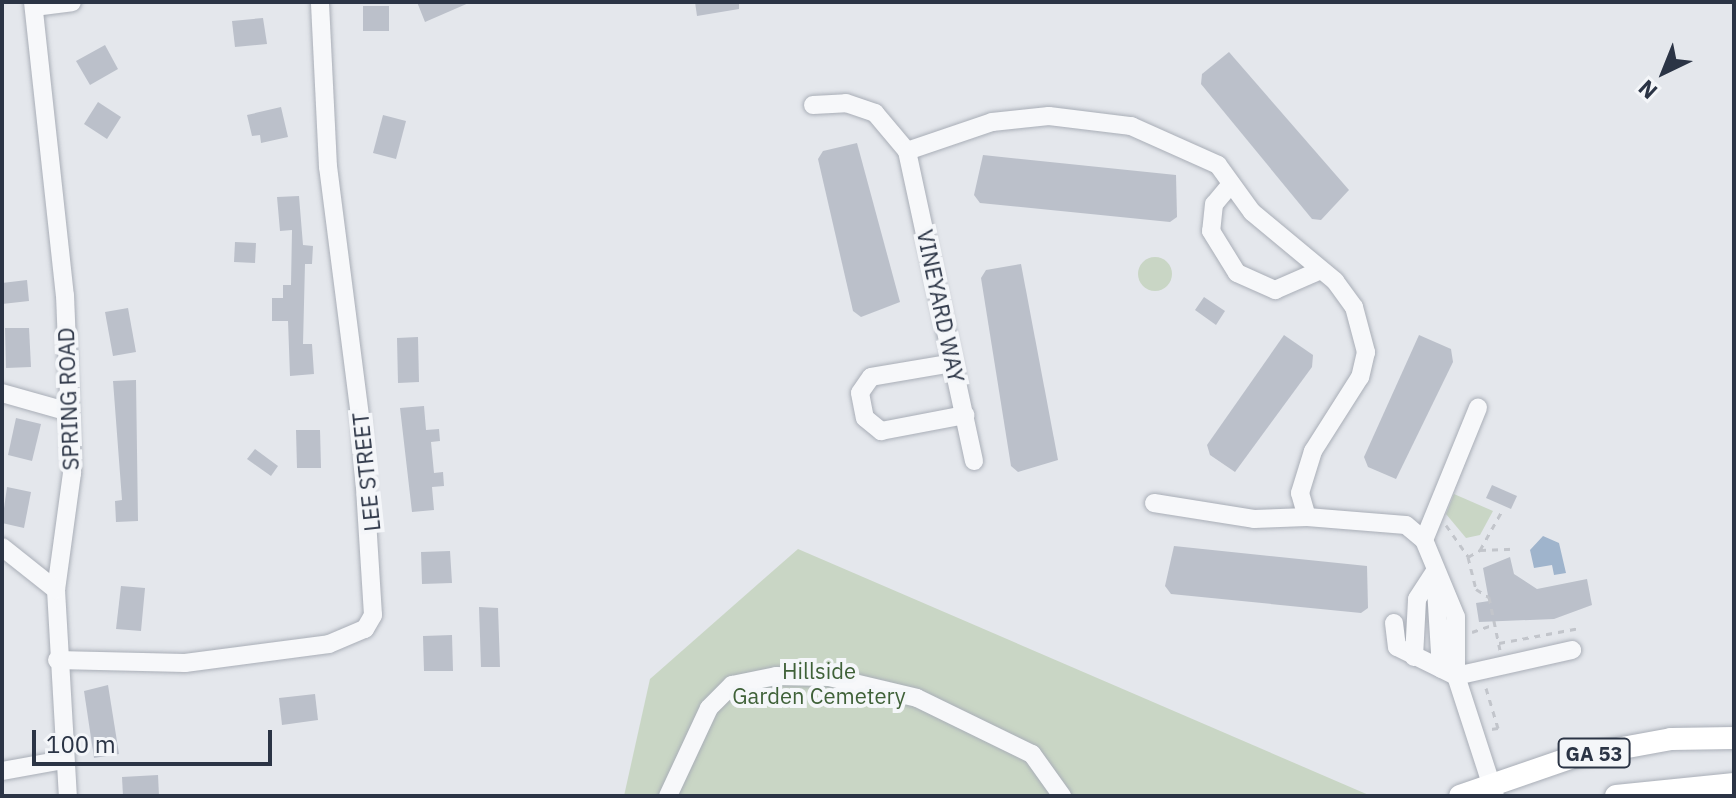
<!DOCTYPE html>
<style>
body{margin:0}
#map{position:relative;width:1736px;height:798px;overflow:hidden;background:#e4e7ec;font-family:"IBM Plex Sans",sans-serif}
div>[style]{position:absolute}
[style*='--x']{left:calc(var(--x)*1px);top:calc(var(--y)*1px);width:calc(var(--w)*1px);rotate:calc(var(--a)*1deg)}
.green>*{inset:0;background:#c9d6c5}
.round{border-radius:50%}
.water>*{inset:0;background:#9fb4cc}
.building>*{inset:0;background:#bbc0ca}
.path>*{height:3px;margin-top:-1.5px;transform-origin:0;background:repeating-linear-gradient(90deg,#c2c5cb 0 6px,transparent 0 12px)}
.roads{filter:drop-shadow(0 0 2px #a9aeb7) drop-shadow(0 0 2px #a9aeb7)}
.minor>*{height:18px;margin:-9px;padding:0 9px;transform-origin:9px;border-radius:9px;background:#f7f8fa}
.major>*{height:22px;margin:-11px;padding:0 11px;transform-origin:11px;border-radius:11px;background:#fff}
span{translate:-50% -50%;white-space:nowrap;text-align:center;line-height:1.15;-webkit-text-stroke:8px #f4f6f9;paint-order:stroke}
.shield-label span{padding:2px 6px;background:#f4f6f9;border:2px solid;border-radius:6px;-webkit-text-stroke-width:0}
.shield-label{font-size:20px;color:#2b3445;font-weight:700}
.street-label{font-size:22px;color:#2b3445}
.park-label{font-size:22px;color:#3f6138}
.frame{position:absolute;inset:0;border:4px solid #2b3445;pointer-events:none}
.north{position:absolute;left:1624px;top:32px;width:80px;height:80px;-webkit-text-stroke:6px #f4f6f9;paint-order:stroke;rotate:223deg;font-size:22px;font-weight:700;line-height:32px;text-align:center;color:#2b3445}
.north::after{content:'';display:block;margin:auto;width:28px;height:36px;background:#2b3445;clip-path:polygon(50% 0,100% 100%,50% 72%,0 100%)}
.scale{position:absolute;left:32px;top:730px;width:240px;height:36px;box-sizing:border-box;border:4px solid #2b3445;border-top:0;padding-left:10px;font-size:24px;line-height:28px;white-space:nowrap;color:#2b3445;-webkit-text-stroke:6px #f4f6f9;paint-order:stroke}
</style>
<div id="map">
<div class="green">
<i class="round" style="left:1138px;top:257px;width:34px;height:34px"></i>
<i style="clip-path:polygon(1454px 494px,1493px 511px,1480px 535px,1466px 538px,1446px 514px)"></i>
<i style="clip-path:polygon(798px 549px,1371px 796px,624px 796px,650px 679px)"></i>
</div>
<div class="water">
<i style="clip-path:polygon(1543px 536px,1559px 543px,1566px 573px,1554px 575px,1552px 565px,1534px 568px,1530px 550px)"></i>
</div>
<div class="building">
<i style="clip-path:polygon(417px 2px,471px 2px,425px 22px)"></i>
<i style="clip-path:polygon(695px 2px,739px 2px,739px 9px,697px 16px)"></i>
<i style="clip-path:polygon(363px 6px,389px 6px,389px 31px,363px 31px)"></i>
<i style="clip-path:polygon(263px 18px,267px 44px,235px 47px,232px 21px)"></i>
<i style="clip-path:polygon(105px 45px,118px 69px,90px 85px,76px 61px)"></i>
<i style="clip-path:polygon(1229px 52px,1349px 190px,1321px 220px,1312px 219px,1201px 84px,1202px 74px)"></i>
<i style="clip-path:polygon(98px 102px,121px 117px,107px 139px,84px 124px)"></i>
<i style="clip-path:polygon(281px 107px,288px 137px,261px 143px,260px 135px,252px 136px,247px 115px)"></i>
<i style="clip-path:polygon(383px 115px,406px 121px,396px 159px,373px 153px)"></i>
<i style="clip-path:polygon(857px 143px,900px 302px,861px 317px,853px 311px,818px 159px,823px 151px)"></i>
<i style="clip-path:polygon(983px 155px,1176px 175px,1177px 217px,1170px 222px,980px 203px,974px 195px)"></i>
<i style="clip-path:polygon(299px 196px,303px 245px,313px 246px,312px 264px,305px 264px,303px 344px,312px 344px,314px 374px,290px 376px,288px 321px,272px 321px,272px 298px,283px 298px,283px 285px,291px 285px,292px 230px,280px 231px,277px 197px)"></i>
<i style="clip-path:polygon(235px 242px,256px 243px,255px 263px,234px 262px)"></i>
<i style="clip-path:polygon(1021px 264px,1058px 460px,1018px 472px,1011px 466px,981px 278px,986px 270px)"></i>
<i style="clip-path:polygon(27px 280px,29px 301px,2px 304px,2px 283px)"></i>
<i style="clip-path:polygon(1204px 297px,1225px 311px,1216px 325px,1195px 310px)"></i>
<i style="clip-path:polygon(128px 308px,136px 352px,113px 356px,105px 312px)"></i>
<i style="clip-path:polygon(5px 328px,29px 328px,31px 367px,6px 368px)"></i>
<i style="clip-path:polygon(1284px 335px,1313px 355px,1312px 367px,1235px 472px,1210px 455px,1207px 445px)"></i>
<i style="clip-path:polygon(1419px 335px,1451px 349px,1453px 362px,1396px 479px,1368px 467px,1364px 457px)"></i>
<i style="clip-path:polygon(418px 337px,419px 382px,398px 383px,397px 338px)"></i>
<i style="clip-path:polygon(136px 380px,138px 521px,116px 522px,115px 501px,122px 500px,113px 381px)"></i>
<i style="clip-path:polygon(424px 406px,426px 430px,439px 429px,440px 441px,431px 442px,434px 473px,443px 472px,444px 486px,432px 487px,434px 510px,412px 512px,400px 408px)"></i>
<i style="clip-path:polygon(16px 418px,41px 424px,32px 461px,8px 455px)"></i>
<i style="clip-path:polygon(296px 430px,320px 430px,321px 468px,297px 468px)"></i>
<i style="clip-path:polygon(255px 449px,278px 466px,271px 476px,247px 459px)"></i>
<i style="clip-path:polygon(1492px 485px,1517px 496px,1511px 509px,1486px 498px)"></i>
<i style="clip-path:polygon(7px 487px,31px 492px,24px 528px,2px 523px)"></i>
<i style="clip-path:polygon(1174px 546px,1367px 566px,1368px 608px,1361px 613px,1171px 594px,1165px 586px)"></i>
<i style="clip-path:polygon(450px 551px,452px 583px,422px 584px,421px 552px)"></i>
<i style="clip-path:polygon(1510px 557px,1514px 574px,1537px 589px,1587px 579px,1592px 605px,1554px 619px,1479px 622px,1476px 603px,1489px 601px,1483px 568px)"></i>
<i style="clip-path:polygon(121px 586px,145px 588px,141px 631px,116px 629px)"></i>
<i style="clip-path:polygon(479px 607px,498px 608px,500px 667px,481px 667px)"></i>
<i style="clip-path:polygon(452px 635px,453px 671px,424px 671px,423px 636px)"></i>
<i style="clip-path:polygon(108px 685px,119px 754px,94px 758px,84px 691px)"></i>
<i style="clip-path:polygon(315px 694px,318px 720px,282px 725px,279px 698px)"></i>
<i style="clip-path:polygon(158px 775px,159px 796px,123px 796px,122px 777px)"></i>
</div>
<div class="path">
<i style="--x:1446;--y:525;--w:39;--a:55"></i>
<i style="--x:1468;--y:557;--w:33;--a:76"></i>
<i style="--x:1476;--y:589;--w:15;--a:32"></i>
<i style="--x:1489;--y:597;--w:54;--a:78.3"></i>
<i style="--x:1480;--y:550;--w:34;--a:-2"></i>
<i style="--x:1468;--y:557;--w:14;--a:-30"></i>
<i style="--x:1480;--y:550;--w:45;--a:-60.6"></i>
<i style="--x:1472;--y:632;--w:24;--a:-19"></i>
<i style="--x:1499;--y:643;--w:82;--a:-10.5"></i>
<i style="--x:1486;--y:688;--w:42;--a:73.3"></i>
<i style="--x:1498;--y:728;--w:7;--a:172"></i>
</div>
<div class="roads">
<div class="minor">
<i style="--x:33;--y:2;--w:295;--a:83.8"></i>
<i style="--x:65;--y:295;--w:178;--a:87.7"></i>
<i style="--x:72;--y:473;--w:118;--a:97.8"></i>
<i style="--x:56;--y:590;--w:206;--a:86.7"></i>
<i style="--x:34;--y:7;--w:38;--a:-7"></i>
<i style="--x:813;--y:105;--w:33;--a:-3"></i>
<i style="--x:846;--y:103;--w:31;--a:19"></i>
<i style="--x:875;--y:113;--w:50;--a:49.9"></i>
<i style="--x:1231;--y:184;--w:26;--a:130"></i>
<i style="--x:1214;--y:204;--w:27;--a:96"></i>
<i style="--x:1211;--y:231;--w:49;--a:58.2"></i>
<i style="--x:1237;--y:273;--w:42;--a:24.1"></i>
<i style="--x:1275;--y:290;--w:50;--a:-23.5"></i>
<i style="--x:953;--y:363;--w:83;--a:170.3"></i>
<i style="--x:871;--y:377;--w:19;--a:125"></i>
<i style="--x:860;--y:393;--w:25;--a:79"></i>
<i style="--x:865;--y:418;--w:21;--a:39"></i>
<i style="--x:881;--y:431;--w:86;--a:-10.8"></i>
<i style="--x:2;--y:393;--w:70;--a:15.8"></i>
<i style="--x:974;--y:461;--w:317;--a:-102.2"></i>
<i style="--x:907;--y:151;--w:90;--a:-18.8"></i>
<i style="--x:992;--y:122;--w:57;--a:-6"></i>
<i style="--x:1049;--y:116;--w:83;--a:7"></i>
<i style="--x:1131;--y:126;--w:95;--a:24.1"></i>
<i style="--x:1218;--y:165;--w:58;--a:54.1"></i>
<i style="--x:1252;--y:212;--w:108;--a:39.7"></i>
<i style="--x:1335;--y:281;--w:32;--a:54"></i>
<i style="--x:1354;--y:307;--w:47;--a:75.1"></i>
<i style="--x:1366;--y:352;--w:26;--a:103"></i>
<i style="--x:1360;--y:377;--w:88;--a:122.4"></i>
<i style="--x:1313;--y:451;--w:44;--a:107.2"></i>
<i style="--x:1300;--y:493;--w:25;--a:74"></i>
<i style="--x:1307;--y:517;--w:99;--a:4.6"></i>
<i style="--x:1406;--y:525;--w:23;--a:40"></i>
<i style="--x:1424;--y:540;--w:83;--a:67.4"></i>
<i style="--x:1456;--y:617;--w:59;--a:90"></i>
<i style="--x:1456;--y:676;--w:126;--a:72"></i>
<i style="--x:1154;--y:503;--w:101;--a:9.1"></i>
<i style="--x:1254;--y:519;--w:53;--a:-2.2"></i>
<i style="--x:1424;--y:540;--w:143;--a:-67.8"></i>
<i style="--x:2;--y:547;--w:69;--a:38.5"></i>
<i style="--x:1435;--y:573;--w:96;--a:86.4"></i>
<i style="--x:1394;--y:623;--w:24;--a:83"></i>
<i style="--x:1397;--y:647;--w:66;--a:26.2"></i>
<i style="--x:1456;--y:676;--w:119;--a:-12.6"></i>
<i style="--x:1414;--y:657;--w:58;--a:-87"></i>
<i style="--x:1417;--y:599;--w:31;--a:-57"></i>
<i style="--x:57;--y:660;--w:128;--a:1.3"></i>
<i style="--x:185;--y:663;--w:145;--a:-7.5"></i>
<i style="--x:329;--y:644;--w:39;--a:-23"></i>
<i style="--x:365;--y:629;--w:16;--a:-60"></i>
<i style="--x:373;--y:615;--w:191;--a:-93.6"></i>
<i style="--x:361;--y:424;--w:259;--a:-97.3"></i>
<i style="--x:328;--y:167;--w:165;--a:-92.8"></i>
<i style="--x:2;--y:771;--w:62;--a:-10.2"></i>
<i style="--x:668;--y:796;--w:97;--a:-65"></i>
<i style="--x:709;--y:708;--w:33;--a:-45"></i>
<i style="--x:732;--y:685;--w:45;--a:-11.6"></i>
<i style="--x:776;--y:676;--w:53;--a:1.1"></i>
<i style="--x:829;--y:677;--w:90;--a:13.4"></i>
<i style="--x:917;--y:698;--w:128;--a:26"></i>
<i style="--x:1032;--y:754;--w:52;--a:54.5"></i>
</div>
<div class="major">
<i style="--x:1460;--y:796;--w:120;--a:-19"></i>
<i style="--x:1573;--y:757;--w:100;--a:-10.4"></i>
<i style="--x:1671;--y:739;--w:63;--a:-0.9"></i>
<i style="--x:1616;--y:796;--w:119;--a:-5.8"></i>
</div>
</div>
<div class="shield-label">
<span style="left:1594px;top:753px">GA 53</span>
</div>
<div class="street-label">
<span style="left:941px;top:306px;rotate:78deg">VINEYARD WAY</span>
<span style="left:68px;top:399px;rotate:-92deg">SPRING ROAD</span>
<span style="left:366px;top:472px;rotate:-96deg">LEE STREET</span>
</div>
<div class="park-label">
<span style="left:819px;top:683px">Hillside<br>Garden Cemetery</span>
</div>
<div class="frame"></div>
<div class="north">N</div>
<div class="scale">100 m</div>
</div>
